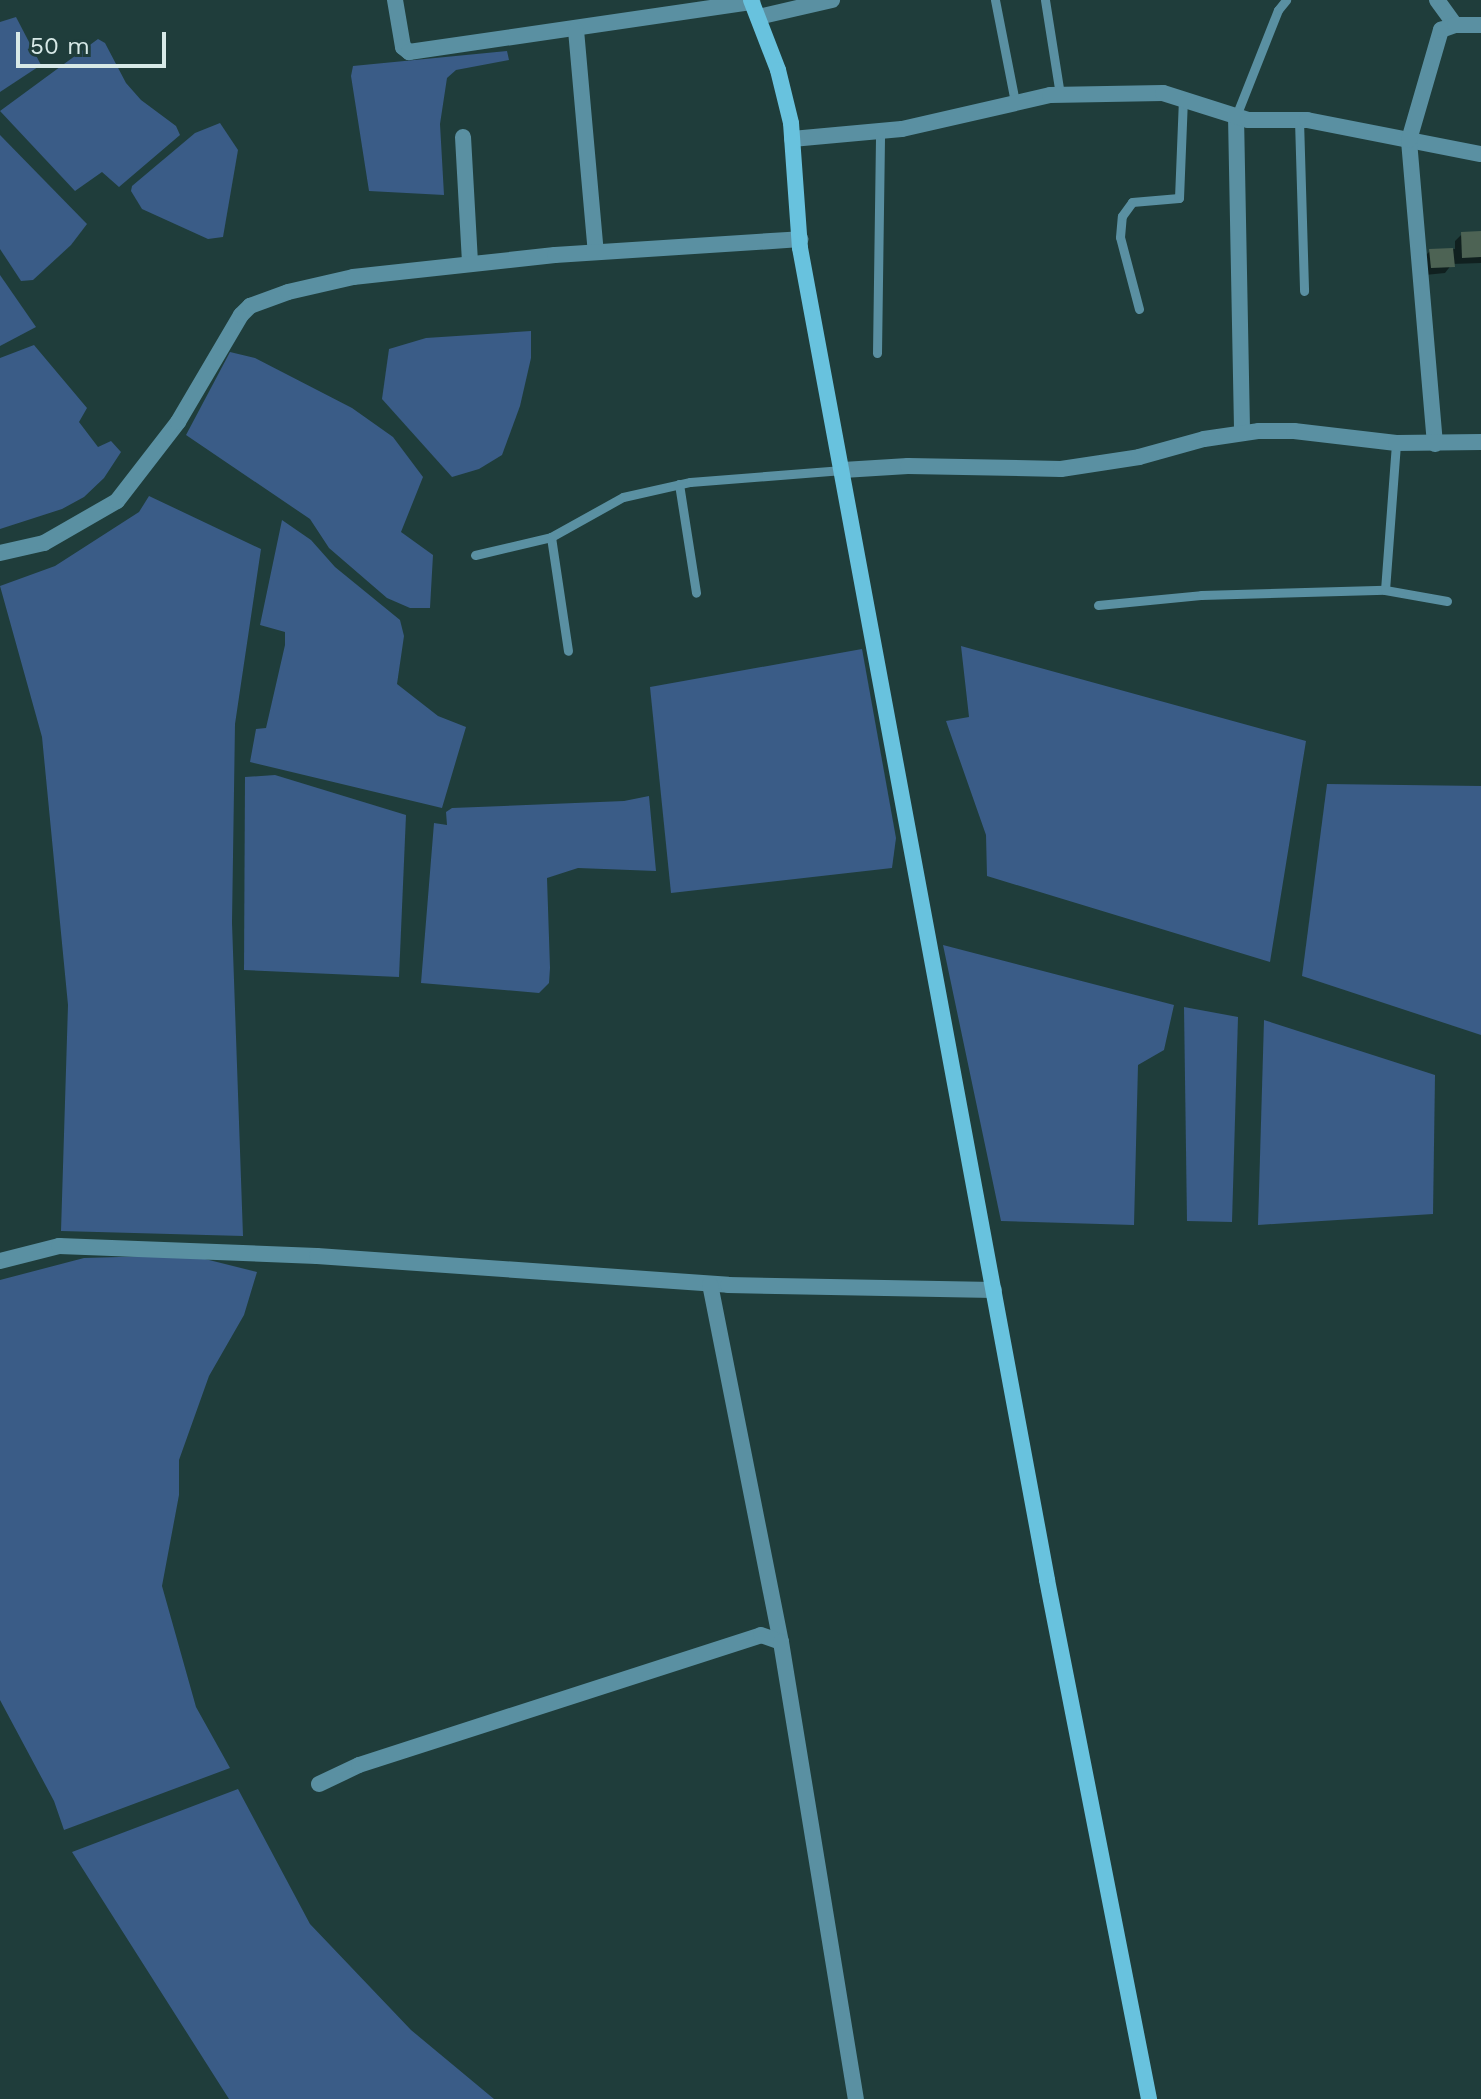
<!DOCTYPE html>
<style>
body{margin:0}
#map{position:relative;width:1481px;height:2099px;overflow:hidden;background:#1f3d3b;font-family:"Work Sans",sans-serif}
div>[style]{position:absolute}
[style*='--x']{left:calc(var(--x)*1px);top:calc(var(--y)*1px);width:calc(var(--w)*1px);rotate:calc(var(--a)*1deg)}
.water>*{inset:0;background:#3a5c87}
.shadow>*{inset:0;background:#0007}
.building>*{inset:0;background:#4d6354}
.lane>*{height:9px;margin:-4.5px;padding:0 4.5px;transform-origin:4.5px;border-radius:4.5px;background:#5a90a2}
.street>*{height:16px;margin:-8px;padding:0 8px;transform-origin:8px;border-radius:8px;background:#5a90a2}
.secondary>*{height:16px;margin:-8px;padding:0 8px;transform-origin:8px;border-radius:8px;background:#68c2de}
span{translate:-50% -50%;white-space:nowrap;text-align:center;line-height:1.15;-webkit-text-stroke:6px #1f3d3b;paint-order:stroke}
.scale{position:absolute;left:16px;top:32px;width:150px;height:36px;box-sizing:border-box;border:4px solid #d7e9e7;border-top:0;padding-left:10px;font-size:24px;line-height:28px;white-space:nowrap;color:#d7e9e7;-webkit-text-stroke:6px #1f3d3b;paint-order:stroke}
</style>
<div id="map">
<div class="water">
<i style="clip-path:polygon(16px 17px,41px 65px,0 92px,0 22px)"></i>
<i style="clip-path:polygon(98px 39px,105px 43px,126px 83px,141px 100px,176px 126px,180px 135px,119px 187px,102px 172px,75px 191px,0 111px)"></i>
<i style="clip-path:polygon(507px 51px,509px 60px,456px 70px,447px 78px,440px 124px,444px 195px,369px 191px,351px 76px,353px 66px)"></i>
<i style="clip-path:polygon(220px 123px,238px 150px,223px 237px,208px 239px,142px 209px,131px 191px,132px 186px,195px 133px)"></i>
<i style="clip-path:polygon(0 135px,87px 224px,71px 245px,33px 280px,21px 281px,0 249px)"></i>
<i style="clip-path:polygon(0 275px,36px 327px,0 346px)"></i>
<i style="clip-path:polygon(531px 331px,531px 358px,520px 406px,502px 455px,479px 469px,452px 477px,382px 399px,389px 349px,426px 338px)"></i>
<i style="clip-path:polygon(34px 345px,87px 408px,79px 422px,98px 447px,111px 441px,121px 452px,104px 478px,84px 497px,62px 509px,0 529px,0 358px)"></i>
<i style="clip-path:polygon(230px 352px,255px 358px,352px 408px,393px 437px,423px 477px,401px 532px,433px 555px,430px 608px,410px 608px,387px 598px,329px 548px,310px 519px,186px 435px)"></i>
<i style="clip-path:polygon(149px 496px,261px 549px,235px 724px,232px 923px,243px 1236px,61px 1231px,68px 1005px,42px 737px,0 586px,55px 566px,139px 512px)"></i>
<i style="clip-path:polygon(282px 520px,311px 540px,335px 567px,400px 620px,404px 636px,397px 684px,438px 716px,466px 727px,442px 808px,250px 762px,256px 729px,266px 728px,285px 645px,285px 632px,260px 625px)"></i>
<i style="clip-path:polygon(961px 646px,1306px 741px,1270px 962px,987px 876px,986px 835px,946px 721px,969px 717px)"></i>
<i style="clip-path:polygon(862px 649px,896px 838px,892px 868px,671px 893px,650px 687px)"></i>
<i style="clip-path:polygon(275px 775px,406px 815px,399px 977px,244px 970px,245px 777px)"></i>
<i style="clip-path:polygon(1327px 784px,1481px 786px,1481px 1035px,1302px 976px)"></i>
<i style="clip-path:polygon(649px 796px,656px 871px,578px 868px,547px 878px,550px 968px,549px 983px,539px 993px,421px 983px,434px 823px,447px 825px,446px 812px,452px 808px,624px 801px)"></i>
<i style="clip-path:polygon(943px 945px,1174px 1005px,1164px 1050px,1138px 1065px,1134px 1225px,1001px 1221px)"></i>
<i style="clip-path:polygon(1184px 1007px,1238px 1017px,1232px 1222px,1187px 1221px)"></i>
<i style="clip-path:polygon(1264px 1020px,1435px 1075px,1433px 1214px,1258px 1225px)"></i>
<i style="clip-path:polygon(189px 1255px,257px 1272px,244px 1315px,209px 1376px,179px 1460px,179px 1495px,162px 1586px,196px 1707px,230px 1768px,64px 1830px,54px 1801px,0 1700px,0 1280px,84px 1258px)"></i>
<i style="clip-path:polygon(238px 1789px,310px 1924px,411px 2030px,494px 2099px,229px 2099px,72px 1852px)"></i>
</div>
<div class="shadow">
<i style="clip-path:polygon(1481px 233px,1481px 263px,1452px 264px,1445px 273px,1425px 275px,1423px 258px,1430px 251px,1455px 249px,1455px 241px,1462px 234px)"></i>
</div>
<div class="building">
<i style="clip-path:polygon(1481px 231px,1481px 257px,1462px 258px,1461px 232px)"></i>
<i style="clip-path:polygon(1453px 248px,1455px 267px,1431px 268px,1429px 249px)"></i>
</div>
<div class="lane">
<i style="--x:995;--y:0;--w:104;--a:78.9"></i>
<i style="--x:1045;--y:0;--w:96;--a:81"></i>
<i style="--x:1236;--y:116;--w:114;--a:-68.4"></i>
<i style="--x:1278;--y:10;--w:13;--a:-51"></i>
<i style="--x:1299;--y:120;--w:171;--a:88.3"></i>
<i style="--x:1139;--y:309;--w:74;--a:-104.8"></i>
<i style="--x:1120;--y:237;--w:21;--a:-85"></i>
<i style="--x:1122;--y:216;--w:17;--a:-54"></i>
<i style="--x:1132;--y:202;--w:47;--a:-4.9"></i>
<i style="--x:1179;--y:198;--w:98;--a:-87.7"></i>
<i style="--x:877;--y:353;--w:222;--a:-89.2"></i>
<i style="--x:679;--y:484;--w:110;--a:81.1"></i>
<i style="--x:551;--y:537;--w:115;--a:81.5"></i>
<i style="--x:475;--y:555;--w:78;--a:-13.3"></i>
<i style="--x:551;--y:537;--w:82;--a:-29.1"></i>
<i style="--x:623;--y:497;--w:69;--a:-12.6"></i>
<i style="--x:690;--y:482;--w:153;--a:-4.5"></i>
<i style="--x:1385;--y:590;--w:147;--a:-85.7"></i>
<i style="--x:1098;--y:605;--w:103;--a:-5.5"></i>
<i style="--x:1201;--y:595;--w:184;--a:-1.6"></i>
<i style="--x:1385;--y:590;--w:63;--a:10.1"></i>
</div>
<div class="street">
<i style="--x:395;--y:0;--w:48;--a:80.3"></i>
<i style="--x:403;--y:47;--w:8;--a:40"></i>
<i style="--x:409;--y:52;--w:347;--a:-8.3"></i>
<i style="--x:1437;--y:0;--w:31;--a:54"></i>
<i style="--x:758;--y:17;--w:76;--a:-12.9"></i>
<i style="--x:576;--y:30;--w:223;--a:84.9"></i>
<i style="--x:1236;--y:116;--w:316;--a:88.9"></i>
<i style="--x:463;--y:137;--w:127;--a:86.8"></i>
<i style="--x:792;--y:139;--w:110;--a:-5.2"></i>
<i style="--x:902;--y:129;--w:152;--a:-12.9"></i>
<i style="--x:1050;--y:95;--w:113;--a:-1"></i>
<i style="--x:1163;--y:93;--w:89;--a:17.6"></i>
<i style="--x:1248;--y:120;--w:59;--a:0"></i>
<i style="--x:1307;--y:120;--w:177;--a:11.1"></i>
<i style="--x:1435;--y:444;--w:305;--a:-94.9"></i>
<i style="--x:1409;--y:140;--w:115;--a:-73.8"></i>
<i style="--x:1441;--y:30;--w:15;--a:-20"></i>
<i style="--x:1455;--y:25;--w:26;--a:0"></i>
<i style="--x:843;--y:470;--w:65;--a:-3.5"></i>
<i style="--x:908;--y:466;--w:153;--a:1.1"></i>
<i style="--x:1061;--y:469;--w:79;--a:-8.7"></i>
<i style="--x:1139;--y:457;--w:67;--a:-15.5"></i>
<i style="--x:1204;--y:439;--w:56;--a:-8.3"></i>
<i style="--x:1259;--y:431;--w:35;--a:0"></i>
<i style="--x:1294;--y:431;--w:103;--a:6.7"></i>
<i style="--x:1396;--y:443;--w:85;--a:-0.7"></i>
<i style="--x:0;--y:553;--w:45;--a:-12.8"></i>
<i style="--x:44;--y:543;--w:84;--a:-29.9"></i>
<i style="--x:117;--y:501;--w:100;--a:-52.3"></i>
<i style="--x:178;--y:422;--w:124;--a:-59.5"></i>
<i style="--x:241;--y:315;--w:13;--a:-45"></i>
<i style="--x:250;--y:306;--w:40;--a:-20.2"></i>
<i style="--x:288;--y:292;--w:67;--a:-13"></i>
<i style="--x:353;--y:277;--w:203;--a:-6.2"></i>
<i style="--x:555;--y:255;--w:246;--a:-3.7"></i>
<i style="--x:0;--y:1261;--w:61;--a:-14.3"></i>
<i style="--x:59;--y:1246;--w:258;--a:2.2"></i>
<i style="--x:317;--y:1256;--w:412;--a:4"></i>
<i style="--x:728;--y:1285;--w:266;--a:1.1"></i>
<i style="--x:710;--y:1284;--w:365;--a:78.8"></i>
<i style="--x:319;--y:1784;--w:44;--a:-25.4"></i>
<i style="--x:359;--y:1765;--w:422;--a:-17.9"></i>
<i style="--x:761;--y:1635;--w:21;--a:19"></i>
<i style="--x:781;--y:1642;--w:463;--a:80.7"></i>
</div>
<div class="secondary">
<i style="--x:751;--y:0;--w:75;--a:68.9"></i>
<i style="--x:778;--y:70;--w:55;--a:76.2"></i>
<i style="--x:791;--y:123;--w:125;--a:85.9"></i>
<i style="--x:800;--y:248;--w:1355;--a:79.49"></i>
<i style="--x:1047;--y:1580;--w:529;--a:78.88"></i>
</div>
<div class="scale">50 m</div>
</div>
